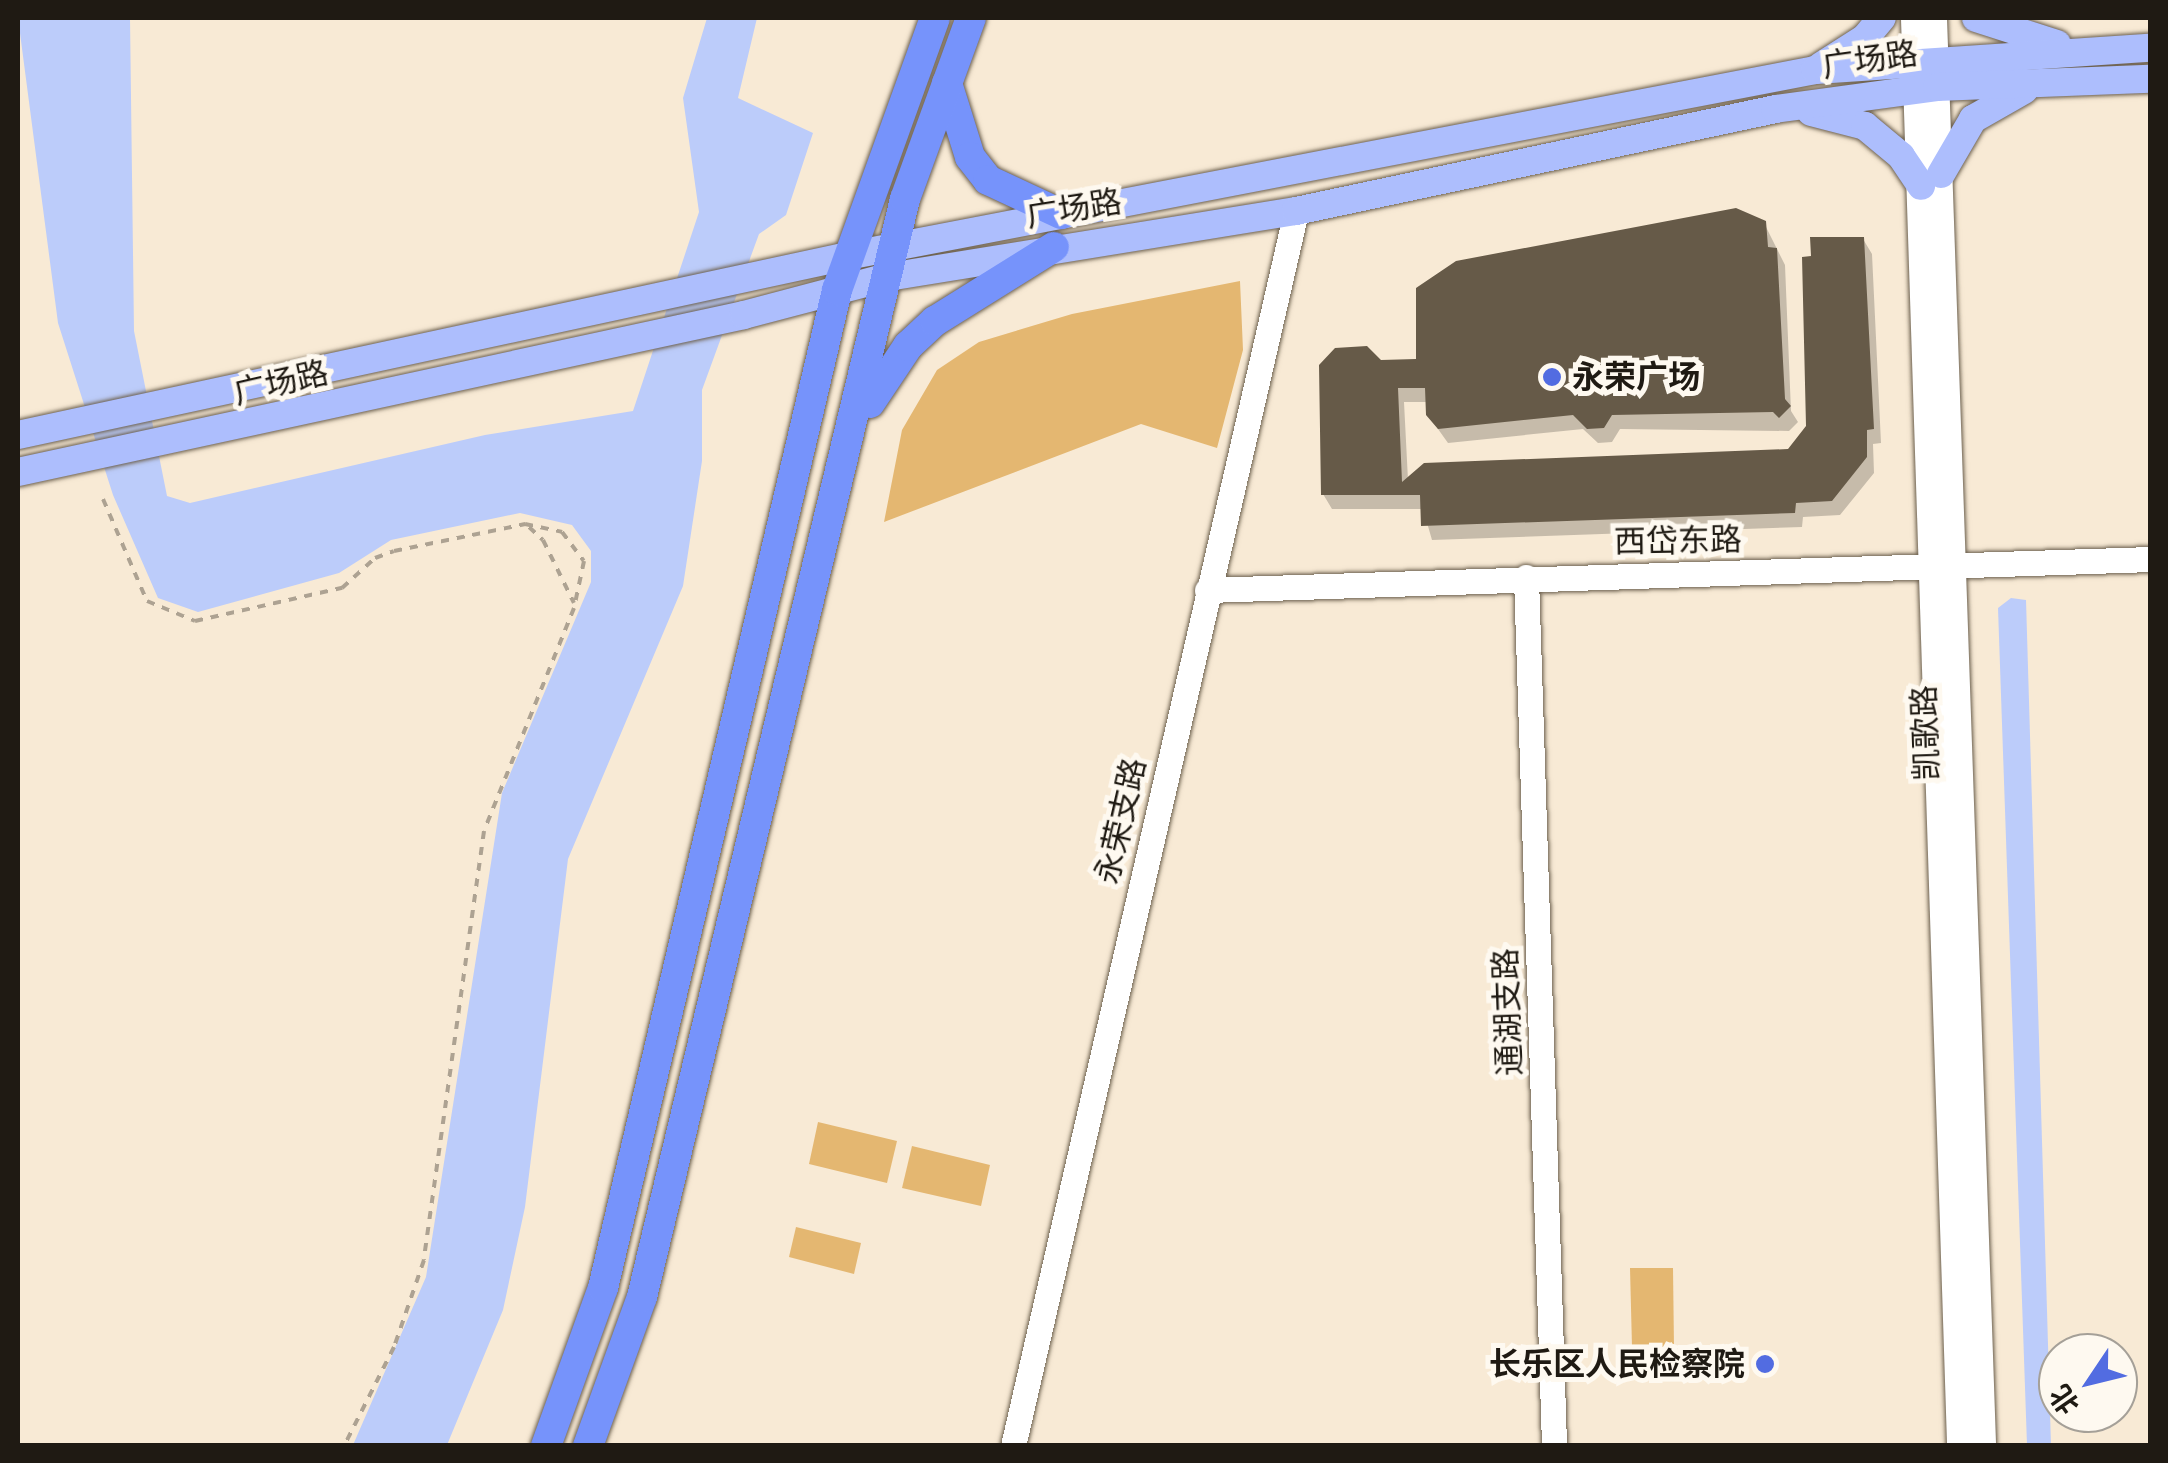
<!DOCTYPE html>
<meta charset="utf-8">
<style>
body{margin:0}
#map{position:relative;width:2168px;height:1463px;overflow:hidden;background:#f8ead5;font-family:Roboto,"Noto Sans SC",sans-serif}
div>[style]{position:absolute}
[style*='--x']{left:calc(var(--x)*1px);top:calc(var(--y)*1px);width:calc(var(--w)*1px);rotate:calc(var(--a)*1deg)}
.green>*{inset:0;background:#e4b771}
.water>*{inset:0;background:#bcccfa}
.shadow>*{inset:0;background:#0003}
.building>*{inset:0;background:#665a48}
.path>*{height:4px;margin-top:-2px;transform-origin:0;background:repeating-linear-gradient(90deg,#ada292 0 8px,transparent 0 16px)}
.roads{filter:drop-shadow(0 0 2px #6c604e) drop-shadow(0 0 2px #6c604e)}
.secondary>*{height:25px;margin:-12.5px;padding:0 12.5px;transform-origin:12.5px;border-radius:12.5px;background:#fff}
.primary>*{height:28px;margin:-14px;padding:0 14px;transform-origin:14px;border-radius:14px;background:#adbefd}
.highway>*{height:30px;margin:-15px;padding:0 15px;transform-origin:15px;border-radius:15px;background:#7693fb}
.dots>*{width:28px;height:28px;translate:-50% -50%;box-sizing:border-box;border:5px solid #fef9f0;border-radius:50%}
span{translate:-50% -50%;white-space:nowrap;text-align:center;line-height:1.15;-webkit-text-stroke:10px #fef9f0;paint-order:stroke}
.street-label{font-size:32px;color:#1f1a13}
.poi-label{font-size:32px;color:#1f1a13;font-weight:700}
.left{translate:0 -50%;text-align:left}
.right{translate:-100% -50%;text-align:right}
.frame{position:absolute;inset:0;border:20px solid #1f1a13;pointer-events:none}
.north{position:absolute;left:2038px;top:1333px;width:100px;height:100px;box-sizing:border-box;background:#fef9f0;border:2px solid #a5a098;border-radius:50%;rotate:235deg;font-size:28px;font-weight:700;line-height:40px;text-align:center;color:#1f1a13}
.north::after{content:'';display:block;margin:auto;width:35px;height:45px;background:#526ce1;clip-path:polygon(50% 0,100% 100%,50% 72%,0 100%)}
</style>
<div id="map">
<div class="green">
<i style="clip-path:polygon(1240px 281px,1243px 350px,1217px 448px,1141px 424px,884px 522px,902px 430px,937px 370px,979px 342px,1072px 314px)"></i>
<i style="clip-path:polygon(818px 1122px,897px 1141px,887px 1183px,809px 1164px)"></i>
<i style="clip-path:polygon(912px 1146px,990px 1165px,981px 1206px,902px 1188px)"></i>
<i style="clip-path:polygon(796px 1227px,861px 1243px,854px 1274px,789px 1257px)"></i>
<i style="clip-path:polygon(1630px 1268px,1673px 1268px,1674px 1347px,1632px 1347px)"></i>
</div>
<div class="water">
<i style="clip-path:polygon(18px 18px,130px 18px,134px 331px,167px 496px,190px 503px,485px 435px,633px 411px,699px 212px,683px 98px,707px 18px,757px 18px,738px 98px,813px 133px,786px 215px,759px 234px,702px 390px,702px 461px,683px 586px,568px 859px,525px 1207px,503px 1310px,447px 1445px,353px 1445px,426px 1277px,502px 793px,591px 582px,591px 551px,572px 525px,520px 513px,391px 540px,339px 573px,198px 612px,158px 598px,113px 495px,58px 323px)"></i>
<i style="clip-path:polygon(2011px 598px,2026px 600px,2051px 1446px,2027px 1445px,1998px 608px)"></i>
</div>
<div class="shadow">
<i style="clip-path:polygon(1764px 223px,1785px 265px,1791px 411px,1798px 422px,1789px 431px,1620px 429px,1612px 442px,1598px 443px,1583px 429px,1448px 443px,1428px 415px,1428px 402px,1404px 402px,1408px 480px,1790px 452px,1809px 427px,1863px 239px,1872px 254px,1881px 443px,1873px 444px,1874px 473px,1840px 515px,1803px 517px,1802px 527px,1432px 540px,1423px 509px,1332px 509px,1323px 494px,1380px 363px,1419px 361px)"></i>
</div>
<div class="building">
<i style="clip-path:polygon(1736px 208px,1766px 221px,1768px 247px,1777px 248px,1785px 399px,1791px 406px,1779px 418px,1773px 412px,1612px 415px,1604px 428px,1587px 429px,1573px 415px,1438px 429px,1426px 415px,1425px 388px,1398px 388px,1402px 482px,1424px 463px,1788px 449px,1806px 426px,1802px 257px,1811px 256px,1810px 237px,1864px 237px,1874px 429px,1867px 430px,1867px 457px,1832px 501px,1796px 503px,1795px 513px,1421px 526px,1420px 495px,1321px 495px,1319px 365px,1335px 348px,1367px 346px,1381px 360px,1416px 359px,1416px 288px,1456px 261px)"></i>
</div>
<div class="path">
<i style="--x:103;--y:499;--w:111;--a:66.7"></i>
<i style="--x:147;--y:601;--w:52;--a:22.6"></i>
<i style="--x:195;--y:621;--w:151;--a:-12.7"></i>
<i style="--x:342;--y:588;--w:45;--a:-42.3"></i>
<i style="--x:375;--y:558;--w:20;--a:-20"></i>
<i style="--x:394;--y:551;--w:134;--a:-11.6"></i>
<i style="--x:525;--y:524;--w:38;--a:12"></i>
<i style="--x:562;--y:532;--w:36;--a:53"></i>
<i style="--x:584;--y:561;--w:48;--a:102"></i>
<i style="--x:574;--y:608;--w:240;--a:112"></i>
<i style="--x:484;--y:831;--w:433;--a:98"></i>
<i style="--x:424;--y:1260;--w:92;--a:109"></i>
<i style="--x:394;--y:1347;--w:111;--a:116.8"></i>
<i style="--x:529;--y:527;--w:19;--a:43"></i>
<i style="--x:543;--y:540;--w:70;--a:63.8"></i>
</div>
<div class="roads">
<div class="secondary">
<i style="--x:1913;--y:18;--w:1429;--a:88.15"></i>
<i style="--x:1934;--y:18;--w:1429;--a:88.03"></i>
<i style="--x:1526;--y:577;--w:869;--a:88.15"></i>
<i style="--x:1207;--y:590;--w:944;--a:-1.88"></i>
<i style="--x:1013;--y:1446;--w:1267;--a:-77.09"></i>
</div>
<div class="primary">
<i style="--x:1976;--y:18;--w:85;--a:17.8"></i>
<i style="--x:1821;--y:66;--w:52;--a:-32.5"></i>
<i style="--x:1865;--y:38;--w:26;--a:-50"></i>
<i style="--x:1811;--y:112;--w:56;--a:14.5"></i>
<i style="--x:1865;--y:126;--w:47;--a:39.8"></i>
<i style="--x:1901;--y:156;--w:36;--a:56"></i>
<i style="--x:1941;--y:174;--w:64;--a:-59.8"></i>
<i style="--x:1973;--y:119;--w:59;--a:-29.6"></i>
<i style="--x:18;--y:435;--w:848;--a:-12.18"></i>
<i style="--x:847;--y:256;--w:986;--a:-10.88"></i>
<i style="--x:1815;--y:70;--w:336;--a:-3.8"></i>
<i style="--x:18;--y:472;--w:743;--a:-12.2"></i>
<i style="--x:744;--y:315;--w:149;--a:-14.8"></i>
<i style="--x:888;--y:277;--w:413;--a:-9.2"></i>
<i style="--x:1296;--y:211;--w:490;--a:-12"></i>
<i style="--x:1775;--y:109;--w:163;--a:-7.7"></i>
<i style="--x:1937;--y:87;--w:213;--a:-2.2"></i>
</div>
<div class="highway">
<i style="--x:947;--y:83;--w:77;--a:72.7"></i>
<i style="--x:970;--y:157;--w:29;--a:52"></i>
<i style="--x:988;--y:180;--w:81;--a:25"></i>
<i style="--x:870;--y:403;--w:69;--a:-56.3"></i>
<i style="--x:908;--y:346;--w:37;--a:-43"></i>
<i style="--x:935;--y:321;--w:140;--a:-31.9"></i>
<i style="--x:546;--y:1446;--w:168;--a:-70.2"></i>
<i style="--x:603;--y:1288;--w:1025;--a:-76.8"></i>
<i style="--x:837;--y:290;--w:289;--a:-70.2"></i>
<i style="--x:588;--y:1446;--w:158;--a:-70.1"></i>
<i style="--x:642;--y:1297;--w:1129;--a:-76.53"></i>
<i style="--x:905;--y:199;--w:193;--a:-70"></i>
</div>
</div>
<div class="dots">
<i style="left:1552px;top:377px;background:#526ce1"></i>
<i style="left:1765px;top:1364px;background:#526ce1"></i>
</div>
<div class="street-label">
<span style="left:1870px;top:60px;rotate:-8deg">广场路</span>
<span style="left:1074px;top:209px;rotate:-9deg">广场路</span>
<span style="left:281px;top:383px;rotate:-13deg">广场路</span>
<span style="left:1678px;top:541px;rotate:-1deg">西岱东路</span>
<span style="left:1926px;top:733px;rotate:-92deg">凯歌路</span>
<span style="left:1121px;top:821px;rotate:-77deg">永荣支路</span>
<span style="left:1508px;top:1012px;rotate:-92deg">通湖支路</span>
</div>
<div class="poi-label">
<span class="left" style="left:1572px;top:377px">永荣广场</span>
<span class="right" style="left:1745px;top:1364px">长乐区人民检察院</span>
</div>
<div class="frame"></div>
<div class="north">北</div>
</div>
